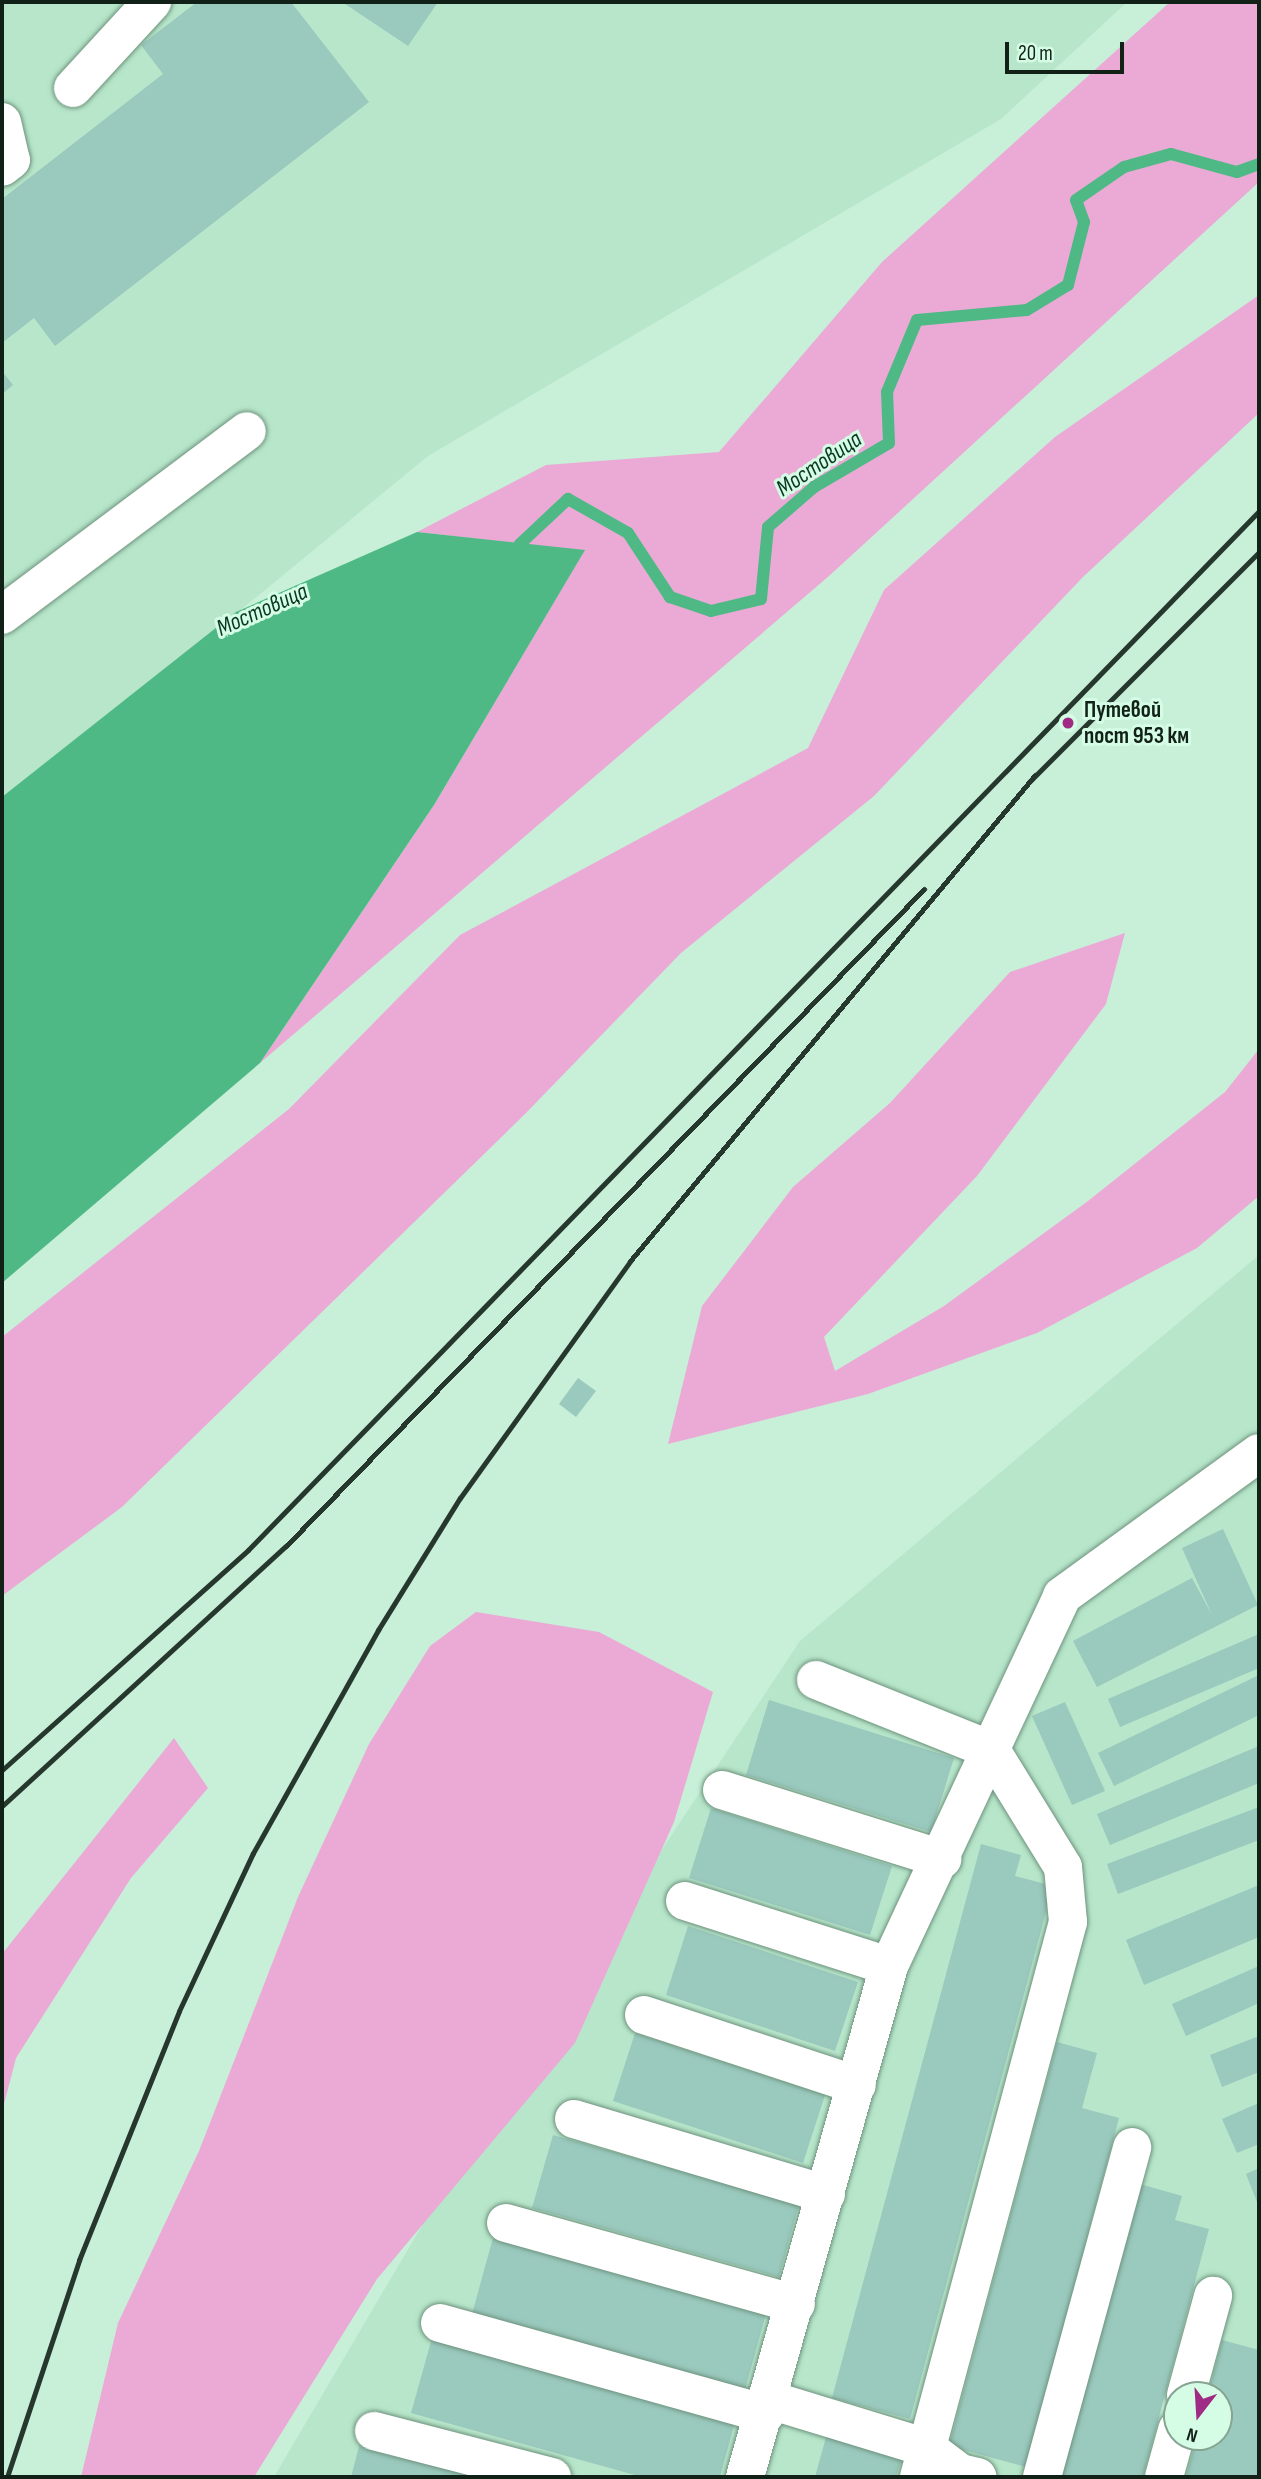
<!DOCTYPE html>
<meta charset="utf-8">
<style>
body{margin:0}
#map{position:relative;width:1261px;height:2479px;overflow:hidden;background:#c8efd8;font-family:"Sofia Sans Condensed",sans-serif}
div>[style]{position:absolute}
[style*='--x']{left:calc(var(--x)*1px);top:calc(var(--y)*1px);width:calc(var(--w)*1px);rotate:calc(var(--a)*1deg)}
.built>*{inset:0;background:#b7e6ca}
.green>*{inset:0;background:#ebaad6}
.water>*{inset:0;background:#4fb985}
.stream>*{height:12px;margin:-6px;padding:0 6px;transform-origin:6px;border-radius:6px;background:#4fb985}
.building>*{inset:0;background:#9ac9be}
.roads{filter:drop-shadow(0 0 2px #6e927d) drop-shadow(0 0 2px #6e927d)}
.minor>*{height:38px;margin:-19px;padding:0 19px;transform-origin:19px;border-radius:19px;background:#fff}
.rail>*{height:5px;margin:-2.5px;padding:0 2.5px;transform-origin:2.5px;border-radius:2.5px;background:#26382d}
.dots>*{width:19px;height:19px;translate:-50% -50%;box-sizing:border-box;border:4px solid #d5fce5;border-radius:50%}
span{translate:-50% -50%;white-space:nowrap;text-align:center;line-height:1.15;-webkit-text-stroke:6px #d5fce5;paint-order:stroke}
.poi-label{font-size:23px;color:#122118;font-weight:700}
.left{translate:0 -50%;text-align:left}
.water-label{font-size:24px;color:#0a3823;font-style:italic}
.frame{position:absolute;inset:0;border:4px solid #122118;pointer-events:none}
.north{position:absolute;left:1163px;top:2381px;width:70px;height:70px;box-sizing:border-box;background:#d5fce5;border:2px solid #87a493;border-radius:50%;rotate:197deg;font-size:19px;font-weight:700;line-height:28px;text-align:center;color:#122118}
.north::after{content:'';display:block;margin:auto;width:24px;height:32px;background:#a02b84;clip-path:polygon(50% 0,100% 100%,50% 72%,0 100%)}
.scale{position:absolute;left:1005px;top:42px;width:119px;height:32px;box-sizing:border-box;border:4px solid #122118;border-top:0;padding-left:9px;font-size:21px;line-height:24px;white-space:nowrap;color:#122118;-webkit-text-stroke:5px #d5fce5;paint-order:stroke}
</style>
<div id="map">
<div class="built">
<i style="clip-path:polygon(2px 2px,1127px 2px,1001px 119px,428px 456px,2px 806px)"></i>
<i style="clip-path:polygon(evenodd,1259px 1255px,1259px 2477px,274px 2477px,493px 2105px,800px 1641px,1259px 1255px,1177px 2395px,1219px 2395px,1219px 2437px,1177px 2437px,1177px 2395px)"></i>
</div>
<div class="green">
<i style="clip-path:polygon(1170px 2px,1259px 2px,1259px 182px,829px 576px,260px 1063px,434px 805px,584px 551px,417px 532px,546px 465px,719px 452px,882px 262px)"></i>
<i style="clip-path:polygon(1259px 295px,1259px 413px,1083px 577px,874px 796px,681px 953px,525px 1114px,122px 1507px,2px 1596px,2px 1337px,289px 1109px,460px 935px,808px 748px,884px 590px,1055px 437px)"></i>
<i style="clip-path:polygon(1125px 933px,1106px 1004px,977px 1176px,824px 1337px,835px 1371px,944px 1306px,1088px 1201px,1225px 1092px,1259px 1049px,1259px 1196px,1197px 1248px,1037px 1333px,868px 1394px,668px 1444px,702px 1306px,793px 1187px,890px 1103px,1010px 972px)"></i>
<i style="clip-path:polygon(476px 1612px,599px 1632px,713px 1692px,674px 1822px,575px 2043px,377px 2279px,254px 2477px,81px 2477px,118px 2323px,199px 2151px,298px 1897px,369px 1744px,430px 1646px)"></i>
<i style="clip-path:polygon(174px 1738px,208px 1788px,131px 1878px,16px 2058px,2px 2112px,2px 1954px)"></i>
</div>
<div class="water">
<i style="clip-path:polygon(417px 532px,585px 550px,434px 805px,260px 1063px,2px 1283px,2px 797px,236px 612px)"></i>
</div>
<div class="stream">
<i style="--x:519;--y:559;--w:15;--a:-86"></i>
<i style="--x:520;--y:544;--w:66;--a:-43.2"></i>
<i style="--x:568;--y:499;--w:69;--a:29.5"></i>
<i style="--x:628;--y:533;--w:77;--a:56.7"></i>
<i style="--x:670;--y:597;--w:43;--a:18.9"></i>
<i style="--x:711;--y:611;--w:51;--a:-13.5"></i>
<i style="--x:761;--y:599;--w:72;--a:-84.4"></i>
<i style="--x:768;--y:527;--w:61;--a:-41"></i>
<i style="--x:814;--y:487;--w:87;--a:-30.4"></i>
<i style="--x:889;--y:443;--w:51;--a:-92.2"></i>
<i style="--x:887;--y:392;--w:78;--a:-67.4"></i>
<i style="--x:917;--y:320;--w:110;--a:-5.2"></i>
<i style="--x:1027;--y:310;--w:48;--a:-31.4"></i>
<i style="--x:1068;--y:285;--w:65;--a:-75.7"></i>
<i style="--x:1084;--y:222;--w:23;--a:-110"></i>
<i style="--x:1076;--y:200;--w:58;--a:-34.5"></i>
<i style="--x:1124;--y:167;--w:49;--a:-15.5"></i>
<i style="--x:1171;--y:154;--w:68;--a:15.3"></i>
<i style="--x:1237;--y:172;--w:23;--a:-20"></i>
</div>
<div class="building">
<i style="clip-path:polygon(197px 2px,291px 2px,369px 102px,55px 346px,34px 318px,2px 343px,2px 199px,163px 74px,141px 45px)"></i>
<i style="clip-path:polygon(342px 2px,438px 2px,408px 46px)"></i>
<i style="clip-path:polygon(2px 371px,13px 385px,2px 394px)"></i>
<i style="clip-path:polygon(578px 1378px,596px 1391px,576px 1417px,559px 1404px)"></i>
<i style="clip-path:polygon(1223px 1529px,1258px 1605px,1097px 1687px,1073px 1641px,1192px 1578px,1212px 1615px,1182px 1548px)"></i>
<i style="clip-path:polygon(1259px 1634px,1259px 1668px,1120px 1727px,1108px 1699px)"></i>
<i style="clip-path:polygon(1259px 1675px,1259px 1715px,1114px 1786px,1098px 1753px)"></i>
<i style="clip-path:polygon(769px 1700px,954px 1758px,931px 1832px,746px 1775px)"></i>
<i style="clip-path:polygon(1065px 1702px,1105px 1791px,1072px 1805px,1032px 1716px)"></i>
<i style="clip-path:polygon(1259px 1746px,1259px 1783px,1110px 1845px,1097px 1814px)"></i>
<i style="clip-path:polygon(1259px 1807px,1259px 1840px,1118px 1894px,1107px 1864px)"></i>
<i style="clip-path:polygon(711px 1808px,892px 1866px,870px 1935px,689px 1878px)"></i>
<i style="clip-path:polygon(981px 1844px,1021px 1855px,1015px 1876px,1053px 1886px,910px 2419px,832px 2398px)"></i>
<i style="clip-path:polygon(1259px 1885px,1259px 1937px,1144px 1985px,1126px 1940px)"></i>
<i style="clip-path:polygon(688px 1926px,858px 1982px,835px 2051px,666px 1995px)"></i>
<i style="clip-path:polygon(1259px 1966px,1259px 2003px,1186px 2036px,1172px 2004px)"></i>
<i style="clip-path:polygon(635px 2033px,825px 2095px,803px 2163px,613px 2101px)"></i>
<i style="clip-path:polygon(1259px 2036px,1259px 2072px,1222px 2087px,1210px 2055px)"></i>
<i style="clip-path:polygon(1057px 2042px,1097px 2053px,1082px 2108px,1119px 2118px,1026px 2467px,949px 2446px)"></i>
<i style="clip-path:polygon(1259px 2103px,1259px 2144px,1237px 2153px,1222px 2119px)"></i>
<i style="clip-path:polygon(553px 2135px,799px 2204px,779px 2277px,532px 2208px)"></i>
<i style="clip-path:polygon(1259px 2168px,1259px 2207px,1246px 2174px)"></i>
<i style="clip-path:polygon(1140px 2184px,1182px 2196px,1175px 2220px,1209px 2229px,1143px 2477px,1061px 2477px)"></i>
<i style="clip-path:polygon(493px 2238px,766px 2314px,745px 2390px,472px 2314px)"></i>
<i style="clip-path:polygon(432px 2338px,735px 2422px,720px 2477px,642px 2477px,411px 2413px)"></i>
<i style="clip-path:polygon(1222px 2340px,1259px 2350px,1259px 2477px,1186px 2477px,1197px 2437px,1219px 2437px,1219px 2395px,1208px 2395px)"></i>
<i style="clip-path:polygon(828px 2430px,904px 2451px,896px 2477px,815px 2477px)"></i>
<i style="clip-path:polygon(360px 2443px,481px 2477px,351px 2477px)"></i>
</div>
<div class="roads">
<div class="minor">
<i style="--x:73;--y:88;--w:117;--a:-47.4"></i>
<i style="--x:2;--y:122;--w:39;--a:77"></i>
<i style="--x:11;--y:160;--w:11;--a:142"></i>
<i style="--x:2;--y:615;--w:306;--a:-36.9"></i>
<i style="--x:816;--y:1680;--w:188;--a:21.8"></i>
<i style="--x:991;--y:1750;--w:137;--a:58.4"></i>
<i style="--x:1063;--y:1867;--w:55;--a:84.8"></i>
<i style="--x:1068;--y:1922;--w:575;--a:105.03"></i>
<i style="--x:722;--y:1790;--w:231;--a:17.4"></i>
<i style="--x:685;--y:1901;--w:214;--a:17.7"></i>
<i style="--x:644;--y:2015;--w:224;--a:18.2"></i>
<i style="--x:574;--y:2119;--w:263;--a:16.6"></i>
<i style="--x:506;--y:2223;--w:301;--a:15.6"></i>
<i style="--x:440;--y:2323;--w:338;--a:15.6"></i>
<i style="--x:1186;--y:2395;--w:103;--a:-74.7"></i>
<i style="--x:770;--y:2400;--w:164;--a:17"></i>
<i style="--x:927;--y:2448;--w:41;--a:37.1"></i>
<i style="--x:960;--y:2473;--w:18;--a:13"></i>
<i style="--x:374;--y:2431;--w:184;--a:14.5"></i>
<i style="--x:745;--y:2477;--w:531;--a:-74.26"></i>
<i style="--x:889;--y:1966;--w:408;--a:-64.9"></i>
<i style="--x:1062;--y:1596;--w:243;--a:-36"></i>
<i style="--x:1042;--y:2477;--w:342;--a:-74.7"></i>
<i style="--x:1164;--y:2477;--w:49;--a:-74.5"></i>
</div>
</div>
<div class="rail">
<i style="--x:1029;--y:782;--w:325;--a:-45"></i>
<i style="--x:2;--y:1770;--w:330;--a:-41.8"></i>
<i style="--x:248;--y:1550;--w:1450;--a:-45.78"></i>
<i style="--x:2;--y:1806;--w:385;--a:-42.5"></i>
<i style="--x:286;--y:1546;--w:916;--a:-45.84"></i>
<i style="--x:7;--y:2477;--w:229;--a:-71.6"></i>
<i style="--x:79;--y:2260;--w:268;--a:-68.1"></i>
<i style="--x:179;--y:2011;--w:174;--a:-64.9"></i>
<i style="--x:253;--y:1853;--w:256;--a:-60.7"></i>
<i style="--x:378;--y:1630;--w:155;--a:-58.2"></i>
<i style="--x:460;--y:1498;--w:292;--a:-54.3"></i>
<i style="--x:630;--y:1261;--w:633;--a:-50.19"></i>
</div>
<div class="dots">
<i style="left:1068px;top:723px;background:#a02b84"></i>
</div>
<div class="poi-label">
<span class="left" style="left:1084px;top:723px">Путевой<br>пост 953 км</span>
</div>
<div class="water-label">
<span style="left:819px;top:464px;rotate:-34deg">Мостовица</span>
<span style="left:262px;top:610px;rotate:-24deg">Мостовица</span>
</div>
<div class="frame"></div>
<div class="north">N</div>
<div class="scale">20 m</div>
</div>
